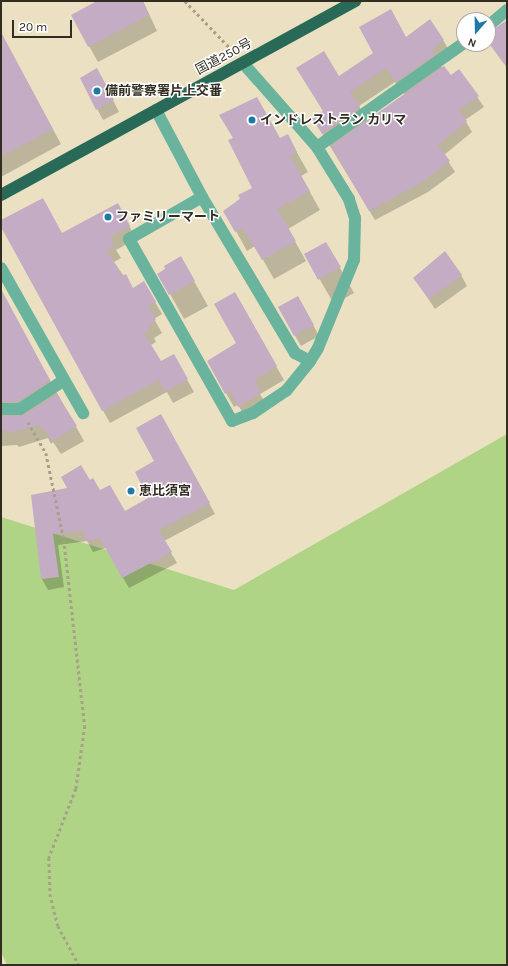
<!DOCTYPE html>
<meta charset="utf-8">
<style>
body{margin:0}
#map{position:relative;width:508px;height:966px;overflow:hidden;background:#ebe1c2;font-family:Karla,"Noto Sans JP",sans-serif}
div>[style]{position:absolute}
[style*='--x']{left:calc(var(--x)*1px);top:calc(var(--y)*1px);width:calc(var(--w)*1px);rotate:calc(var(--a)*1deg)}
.green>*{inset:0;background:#afd486}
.shadow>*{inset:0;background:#0003}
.building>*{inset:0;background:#c4acc4}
.path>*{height:2.5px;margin-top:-1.25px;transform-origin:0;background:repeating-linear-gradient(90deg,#a8a088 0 3px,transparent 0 6px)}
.street>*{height:12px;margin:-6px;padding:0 6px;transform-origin:6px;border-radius:6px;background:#6ab39d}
.highway>*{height:12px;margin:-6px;padding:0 6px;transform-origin:6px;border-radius:6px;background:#286957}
.dots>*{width:11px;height:11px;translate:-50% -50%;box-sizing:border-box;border:2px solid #fff;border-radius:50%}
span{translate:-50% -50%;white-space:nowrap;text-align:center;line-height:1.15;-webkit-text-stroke:3px #fff;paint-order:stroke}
.street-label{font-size:13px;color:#312d21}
.poi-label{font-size:13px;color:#312d21;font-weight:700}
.left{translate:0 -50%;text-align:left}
.frame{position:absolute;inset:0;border:2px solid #312d21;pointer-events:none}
.north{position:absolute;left:456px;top:12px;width:40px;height:40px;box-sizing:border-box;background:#fff;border:1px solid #adaba6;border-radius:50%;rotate:200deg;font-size:11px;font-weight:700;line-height:16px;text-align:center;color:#312d21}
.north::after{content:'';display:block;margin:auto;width:14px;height:18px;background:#1e79a7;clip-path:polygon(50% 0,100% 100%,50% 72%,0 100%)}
.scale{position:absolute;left:12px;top:20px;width:60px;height:18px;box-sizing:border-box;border:2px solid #312d21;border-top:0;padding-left:5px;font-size:12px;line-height:14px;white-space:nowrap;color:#312d21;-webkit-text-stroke:3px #fff;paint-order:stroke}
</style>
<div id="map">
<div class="green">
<i style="clip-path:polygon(507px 434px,507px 965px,7px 965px,1px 952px,1px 517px,234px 590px)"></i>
</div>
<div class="shadow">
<i style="clip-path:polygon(99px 1px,143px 1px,157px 31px,98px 62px,72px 15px)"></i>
<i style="clip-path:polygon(507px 21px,507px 68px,488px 42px,488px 33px,493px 33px)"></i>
<i style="clip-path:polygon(1px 34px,61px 144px,1px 177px)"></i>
<i style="clip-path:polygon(evenodd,406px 38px,443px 40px,452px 55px,440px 64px,443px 69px,451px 76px,459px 70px,484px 107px,465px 120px,472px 132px,444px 155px,455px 172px,428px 192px,375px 220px,322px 133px,324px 112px,339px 78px,406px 38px,395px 82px,405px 95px,368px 122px,359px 106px,395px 82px)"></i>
<i style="clip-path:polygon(81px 78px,103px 80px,119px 112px,103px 120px)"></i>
<i style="clip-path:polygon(287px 135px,308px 172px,301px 176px,320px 210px,288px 229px,306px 261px,274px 279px,255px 246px,247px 251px,225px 211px,253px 188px,280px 139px)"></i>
<i style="clip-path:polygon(124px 216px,136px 239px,116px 250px,121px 258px,114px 262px,133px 289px,144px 283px,162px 314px,154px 319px,162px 333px,154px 338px,156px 342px,151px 345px,161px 362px,173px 355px,194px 392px,173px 403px,167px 392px,110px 423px,1px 225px,1px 221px,62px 235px)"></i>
<i style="clip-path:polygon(326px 243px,354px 293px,334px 304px,305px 254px)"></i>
<i style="clip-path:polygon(181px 258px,208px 306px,184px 319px,159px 274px)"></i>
<i style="clip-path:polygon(461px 275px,467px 286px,435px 309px,414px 278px)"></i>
<i style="clip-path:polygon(1px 293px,84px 441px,61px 454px,53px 442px,51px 444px,48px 438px,19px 447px,17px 445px,1px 446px)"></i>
<i style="clip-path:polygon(235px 294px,284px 380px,260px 394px,268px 408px,247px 420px,238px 405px,234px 407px,208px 362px,237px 343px)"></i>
<i style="clip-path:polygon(298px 297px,319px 336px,301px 346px,279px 308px)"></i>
<i style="clip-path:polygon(167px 426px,215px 514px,164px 541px,177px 563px,129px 588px,106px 548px,93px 552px,87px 541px,58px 545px,64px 587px,48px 590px,42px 579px,32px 496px,69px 489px,90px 481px,125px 512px,150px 498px,155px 462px)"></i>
</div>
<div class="building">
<i style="clip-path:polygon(97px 1px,142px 1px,149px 15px,88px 47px,71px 15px)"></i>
<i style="clip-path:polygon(391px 9px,406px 37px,430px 19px,444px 40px,432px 49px,435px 54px,396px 82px,386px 68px,350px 92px,360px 107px,322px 134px,312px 118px,323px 111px,296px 68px,324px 51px,339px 76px,373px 53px,359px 27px)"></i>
<i style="clip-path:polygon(507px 20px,507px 67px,488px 41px,488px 33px)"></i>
<i style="clip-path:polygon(1px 32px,53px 129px,1px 156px)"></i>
<i style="clip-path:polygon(444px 66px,451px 75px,459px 69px,479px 96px,459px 110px,467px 121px,438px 145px,450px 161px,422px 182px,369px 211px,331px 146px)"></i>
<i style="clip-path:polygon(97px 68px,114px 100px,96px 110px,80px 78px)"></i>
<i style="clip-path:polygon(257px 97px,280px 138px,288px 134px,297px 152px,290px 156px,310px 191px,277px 209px,296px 241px,262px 260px,243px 228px,235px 232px,223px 211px,240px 199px,238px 195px,252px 188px,228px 140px,233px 138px,219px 115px)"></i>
<i style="clip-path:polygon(43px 198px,62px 233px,118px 203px,130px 226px,110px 237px,114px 246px,107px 250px,122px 276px,126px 274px,133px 288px,144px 281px,156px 302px,148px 306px,156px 320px,148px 325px,150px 329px,144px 333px,161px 361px,174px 354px,188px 379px,165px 392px,159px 380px,102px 411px,1px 227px,1px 220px)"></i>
<i style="clip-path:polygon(326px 242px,341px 267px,318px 280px,304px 254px)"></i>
<i style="clip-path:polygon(445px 251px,462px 275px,429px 299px,413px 278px)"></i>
<i style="clip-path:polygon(181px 256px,195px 281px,169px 295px,157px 274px,165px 269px,164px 266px)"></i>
<i style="clip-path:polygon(1px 289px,50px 380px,18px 402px,1px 402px)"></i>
<i style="clip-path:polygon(235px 292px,277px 366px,254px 380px,261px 393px,238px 407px,231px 391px,225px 394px,207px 361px,236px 343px,214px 304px)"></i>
<i style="clip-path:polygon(298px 296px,314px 325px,294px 336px,278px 307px)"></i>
<i style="clip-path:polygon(57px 394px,77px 426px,52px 441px,44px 429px,42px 430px,38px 425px,9px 433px,9px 431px,1px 431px,1px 416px,24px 415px)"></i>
<i style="clip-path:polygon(161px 414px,210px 503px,159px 530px,172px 552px,122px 578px,100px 538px,86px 541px,83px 531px,53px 534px,59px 577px,41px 579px,31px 495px,67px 488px,61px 477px,81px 465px,90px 480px,93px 478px,100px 490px,110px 485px,125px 511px,148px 498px,135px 472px,154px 461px,136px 428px)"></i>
</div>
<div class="path">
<i style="--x:185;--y:1;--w:65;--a:46.2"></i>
<i style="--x:28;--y:422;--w:36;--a:60"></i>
<i style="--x:46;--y:453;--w:89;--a:78.3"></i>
<i style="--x:64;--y:540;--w:187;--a:83.6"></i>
<i style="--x:85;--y:726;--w:64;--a:98.1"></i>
<i style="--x:76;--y:789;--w:74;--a:111.4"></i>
<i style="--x:49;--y:858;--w:36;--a:88"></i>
<i style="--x:50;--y:894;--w:33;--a:76"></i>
<i style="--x:58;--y:926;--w:44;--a:61.7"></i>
</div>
<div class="street">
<i style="--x:488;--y:26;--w:25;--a:-40"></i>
<i style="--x:156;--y:110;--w:98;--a:62.1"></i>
<i style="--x:202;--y:197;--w:182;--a:59.2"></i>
<i style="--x:295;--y:353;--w:17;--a:28"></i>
<i style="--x:317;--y:147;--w:180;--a:-35.3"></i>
<i style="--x:202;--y:197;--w:84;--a:150.1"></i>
<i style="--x:129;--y:239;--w:209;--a:60.5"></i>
<i style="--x:232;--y:421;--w:22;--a:-21"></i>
<i style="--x:253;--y:413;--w:40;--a:-34"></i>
<i style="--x:286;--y:391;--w:38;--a:-51"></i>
<i style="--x:310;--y:361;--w:15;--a:-58"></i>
<i style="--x:318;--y:348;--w:95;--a:-67.8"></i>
<i style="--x:354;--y:260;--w:42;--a:-88.6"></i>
<i style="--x:355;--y:218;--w:20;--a:-108"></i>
<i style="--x:349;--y:199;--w:61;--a:-121.6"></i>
<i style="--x:317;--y:147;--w:112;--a:-131.4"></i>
<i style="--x:1;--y:268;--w:167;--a:60.5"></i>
<i style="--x:1;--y:409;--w:19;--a:0"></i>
<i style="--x:20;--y:409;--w:51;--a:-33.1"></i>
</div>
<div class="highway">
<i style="--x:1;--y:195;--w:404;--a:-28.7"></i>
</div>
<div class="dots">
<i style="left:97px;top:91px;background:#1e79a7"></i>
<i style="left:252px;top:120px;background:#1e79a7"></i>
<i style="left:108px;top:217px;background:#1e79a7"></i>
<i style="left:131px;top:491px;background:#1e79a7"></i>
</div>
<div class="street-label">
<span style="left:224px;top:57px;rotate:-28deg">国道250号</span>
</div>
<div class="poi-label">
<span class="left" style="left:105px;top:91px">備前警察署片上交番</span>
<span class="left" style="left:260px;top:120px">インドレストラン カリマ</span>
<span class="left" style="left:116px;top:217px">ファミリーマート</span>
<span class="left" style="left:139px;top:491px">恵比須宮</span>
</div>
<div class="frame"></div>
<div class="north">N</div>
<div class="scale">20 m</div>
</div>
